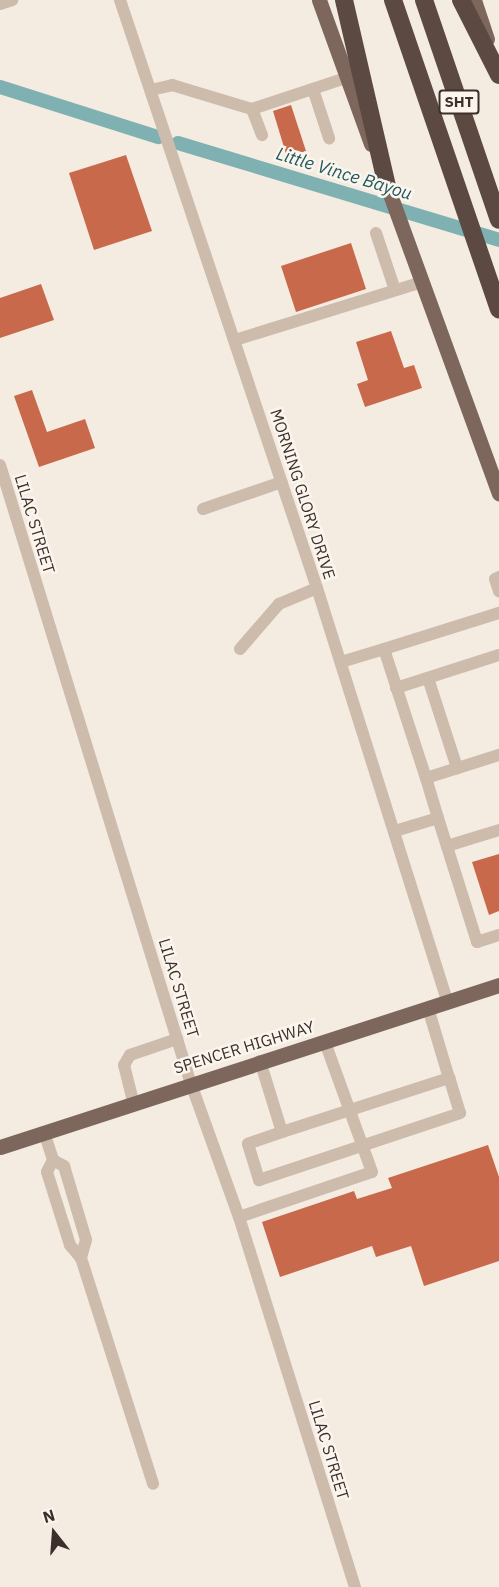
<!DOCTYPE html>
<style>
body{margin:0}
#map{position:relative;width:499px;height:1587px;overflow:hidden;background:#f4ebe1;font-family:"IBM Plex Sans",sans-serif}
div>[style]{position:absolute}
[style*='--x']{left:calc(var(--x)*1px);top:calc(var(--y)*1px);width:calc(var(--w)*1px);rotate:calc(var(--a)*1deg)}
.canal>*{height:14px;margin:-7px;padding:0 7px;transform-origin:7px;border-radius:7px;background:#7fb0b2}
.building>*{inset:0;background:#c8694b}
.minor>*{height:12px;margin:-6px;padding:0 6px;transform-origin:6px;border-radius:6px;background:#cdbbac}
.major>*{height:15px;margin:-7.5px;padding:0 7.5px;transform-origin:7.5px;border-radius:7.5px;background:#7d675c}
.highway>*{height:18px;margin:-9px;padding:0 9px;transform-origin:9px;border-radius:9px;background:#5c4a42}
span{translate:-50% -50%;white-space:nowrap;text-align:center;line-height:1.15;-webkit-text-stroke:5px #fbf5ee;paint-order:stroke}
.shield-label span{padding:2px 4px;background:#fbf5ee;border:2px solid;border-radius:4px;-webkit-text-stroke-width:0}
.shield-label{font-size:15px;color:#3b302b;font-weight:700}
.street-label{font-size:16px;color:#3b302b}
.water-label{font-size:18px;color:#1f5a5e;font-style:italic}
.north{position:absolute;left:24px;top:1503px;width:60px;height:60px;-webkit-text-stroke:4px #fbf5ee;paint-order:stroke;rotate:343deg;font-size:16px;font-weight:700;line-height:24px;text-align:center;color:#3b302b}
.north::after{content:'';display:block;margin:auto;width:21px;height:27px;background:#3b302b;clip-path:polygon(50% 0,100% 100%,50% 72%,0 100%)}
</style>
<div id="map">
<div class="canal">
<i style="--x:0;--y:87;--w:166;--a:17.6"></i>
<i style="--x:178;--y:143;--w:335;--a:16.8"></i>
</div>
<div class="building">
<i style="clip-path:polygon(291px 105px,306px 151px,287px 157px,273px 111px)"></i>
<i style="clip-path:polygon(126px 155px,152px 231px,94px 250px,69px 173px)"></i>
<i style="clip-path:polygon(351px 243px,366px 289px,296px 312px,281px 266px)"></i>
<i style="clip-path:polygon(41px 284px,54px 320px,0 338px,0 298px)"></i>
<i style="clip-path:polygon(391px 331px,404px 368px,414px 365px,422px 388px,365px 407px,357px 384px,368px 380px,356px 342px)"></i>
<i style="clip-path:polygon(32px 390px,47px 432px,85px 419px,95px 448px,39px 467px,14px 396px)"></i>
<i style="clip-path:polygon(499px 854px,499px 911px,489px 915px,472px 862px)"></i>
<i style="clip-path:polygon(488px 1145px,499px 1177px,499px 1261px,424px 1286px,411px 1246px,376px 1257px,372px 1246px,280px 1277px,262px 1222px,354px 1191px,357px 1199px,392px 1188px,388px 1178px)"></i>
</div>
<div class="minor">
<i style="--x:120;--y:0;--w:620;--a:71.48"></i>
<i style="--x:317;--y:588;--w:433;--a:72.5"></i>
<i style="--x:0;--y:4;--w:13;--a:-18"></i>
<i style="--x:313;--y:89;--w:52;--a:71.9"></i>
<i style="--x:151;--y:90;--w:22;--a:-13"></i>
<i style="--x:172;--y:85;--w:84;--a:16.7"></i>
<i style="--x:252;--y:109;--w:99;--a:-18.3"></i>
<i style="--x:252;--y:109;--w:28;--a:69"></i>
<i style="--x:376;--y:233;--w:60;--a:71.6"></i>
<i style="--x:235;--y:340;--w:196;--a:-17.2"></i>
<i style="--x:0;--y:465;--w:645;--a:72.86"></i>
<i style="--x:190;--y:1081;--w:145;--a:70.2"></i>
<i style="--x:239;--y:1217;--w:388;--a:72.6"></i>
<i style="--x:203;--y:509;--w:83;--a:-18.9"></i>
<i style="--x:499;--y:577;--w:4;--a:153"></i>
<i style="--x:495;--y:579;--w:13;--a:72"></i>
<i style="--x:240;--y:649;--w:60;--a:-49.1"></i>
<i style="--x:279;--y:604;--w:41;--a:-22.8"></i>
<i style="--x:384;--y:649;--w:121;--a:-17.4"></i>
<i style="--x:341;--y:662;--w:45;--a:-16.8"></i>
<i style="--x:384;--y:649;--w:136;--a:72"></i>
<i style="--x:426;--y:778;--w:42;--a:73.3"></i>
<i style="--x:438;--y:818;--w:45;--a:163.2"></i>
<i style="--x:428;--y:678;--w:95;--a:72.1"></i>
<i style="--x:396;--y:688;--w:108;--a:-17.8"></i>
<i style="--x:426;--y:778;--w:77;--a:-17.5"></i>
<i style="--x:438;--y:818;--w:130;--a:72.5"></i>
<i style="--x:477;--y:942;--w:23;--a:-18"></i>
<i style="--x:447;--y:846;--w:54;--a:-17.1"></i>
<i style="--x:260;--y:1061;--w:74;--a:72.8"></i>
<i style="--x:282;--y:1132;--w:176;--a:-17.9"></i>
<i style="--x:449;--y:1078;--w:73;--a:-106.7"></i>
<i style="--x:133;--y:1101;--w:37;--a:-104"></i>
<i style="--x:124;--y:1065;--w:12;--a:-59"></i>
<i style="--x:130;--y:1055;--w:50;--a:-18.8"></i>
<i style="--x:44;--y:1132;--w:29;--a:72"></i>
<i style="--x:53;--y:1160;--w:13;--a:29"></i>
<i style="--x:64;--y:1166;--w:77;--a:73.4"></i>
<i style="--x:86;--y:1240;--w:19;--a:106"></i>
<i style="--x:282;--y:1132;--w:36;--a:161"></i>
<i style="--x:248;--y:1144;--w:38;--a:73"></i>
<i style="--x:259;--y:1180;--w:212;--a:-18.4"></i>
<i style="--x:460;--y:1113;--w:37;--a:-107"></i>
<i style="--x:53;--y:1160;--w:13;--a:117"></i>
<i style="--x:47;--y:1172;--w:77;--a:72.5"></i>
<i style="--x:70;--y:1245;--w:17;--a:50"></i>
<i style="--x:81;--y:1258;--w:237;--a:72.3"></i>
<i style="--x:239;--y:1217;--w:140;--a:-18.7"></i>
<i style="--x:372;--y:1172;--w:138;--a:-109.9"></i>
</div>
<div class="major">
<i style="--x:319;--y:0;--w:153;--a:70.1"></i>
<i style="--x:474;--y:0;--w:41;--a:71.6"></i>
<i style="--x:383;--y:175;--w:339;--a:70"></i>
<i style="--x:0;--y:1147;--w:525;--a:-17.99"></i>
</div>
<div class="highway">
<i style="--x:344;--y:0;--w:191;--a:77"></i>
<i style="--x:393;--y:0;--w:327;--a:71.1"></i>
<i style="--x:424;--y:0;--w:232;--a:71.2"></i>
<i style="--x:461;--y:0;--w:84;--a:63.1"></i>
</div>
<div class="shield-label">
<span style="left:459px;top:102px">SHT</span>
</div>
<div class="street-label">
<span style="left:303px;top:494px;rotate:72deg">MORNING GLORY DRIVE</span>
<span style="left:35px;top:524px;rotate:73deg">LILAC STREET</span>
<span style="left:179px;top:988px;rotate:73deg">LILAC STREET</span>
<span style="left:244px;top:1047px;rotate:-17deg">SPENCER HIGHWAY</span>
<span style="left:329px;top:1450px;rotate:73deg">LILAC STREET</span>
</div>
<div class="water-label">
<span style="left:344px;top:174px;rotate:17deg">Little Vince Bayou</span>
</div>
<div class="north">N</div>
</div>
